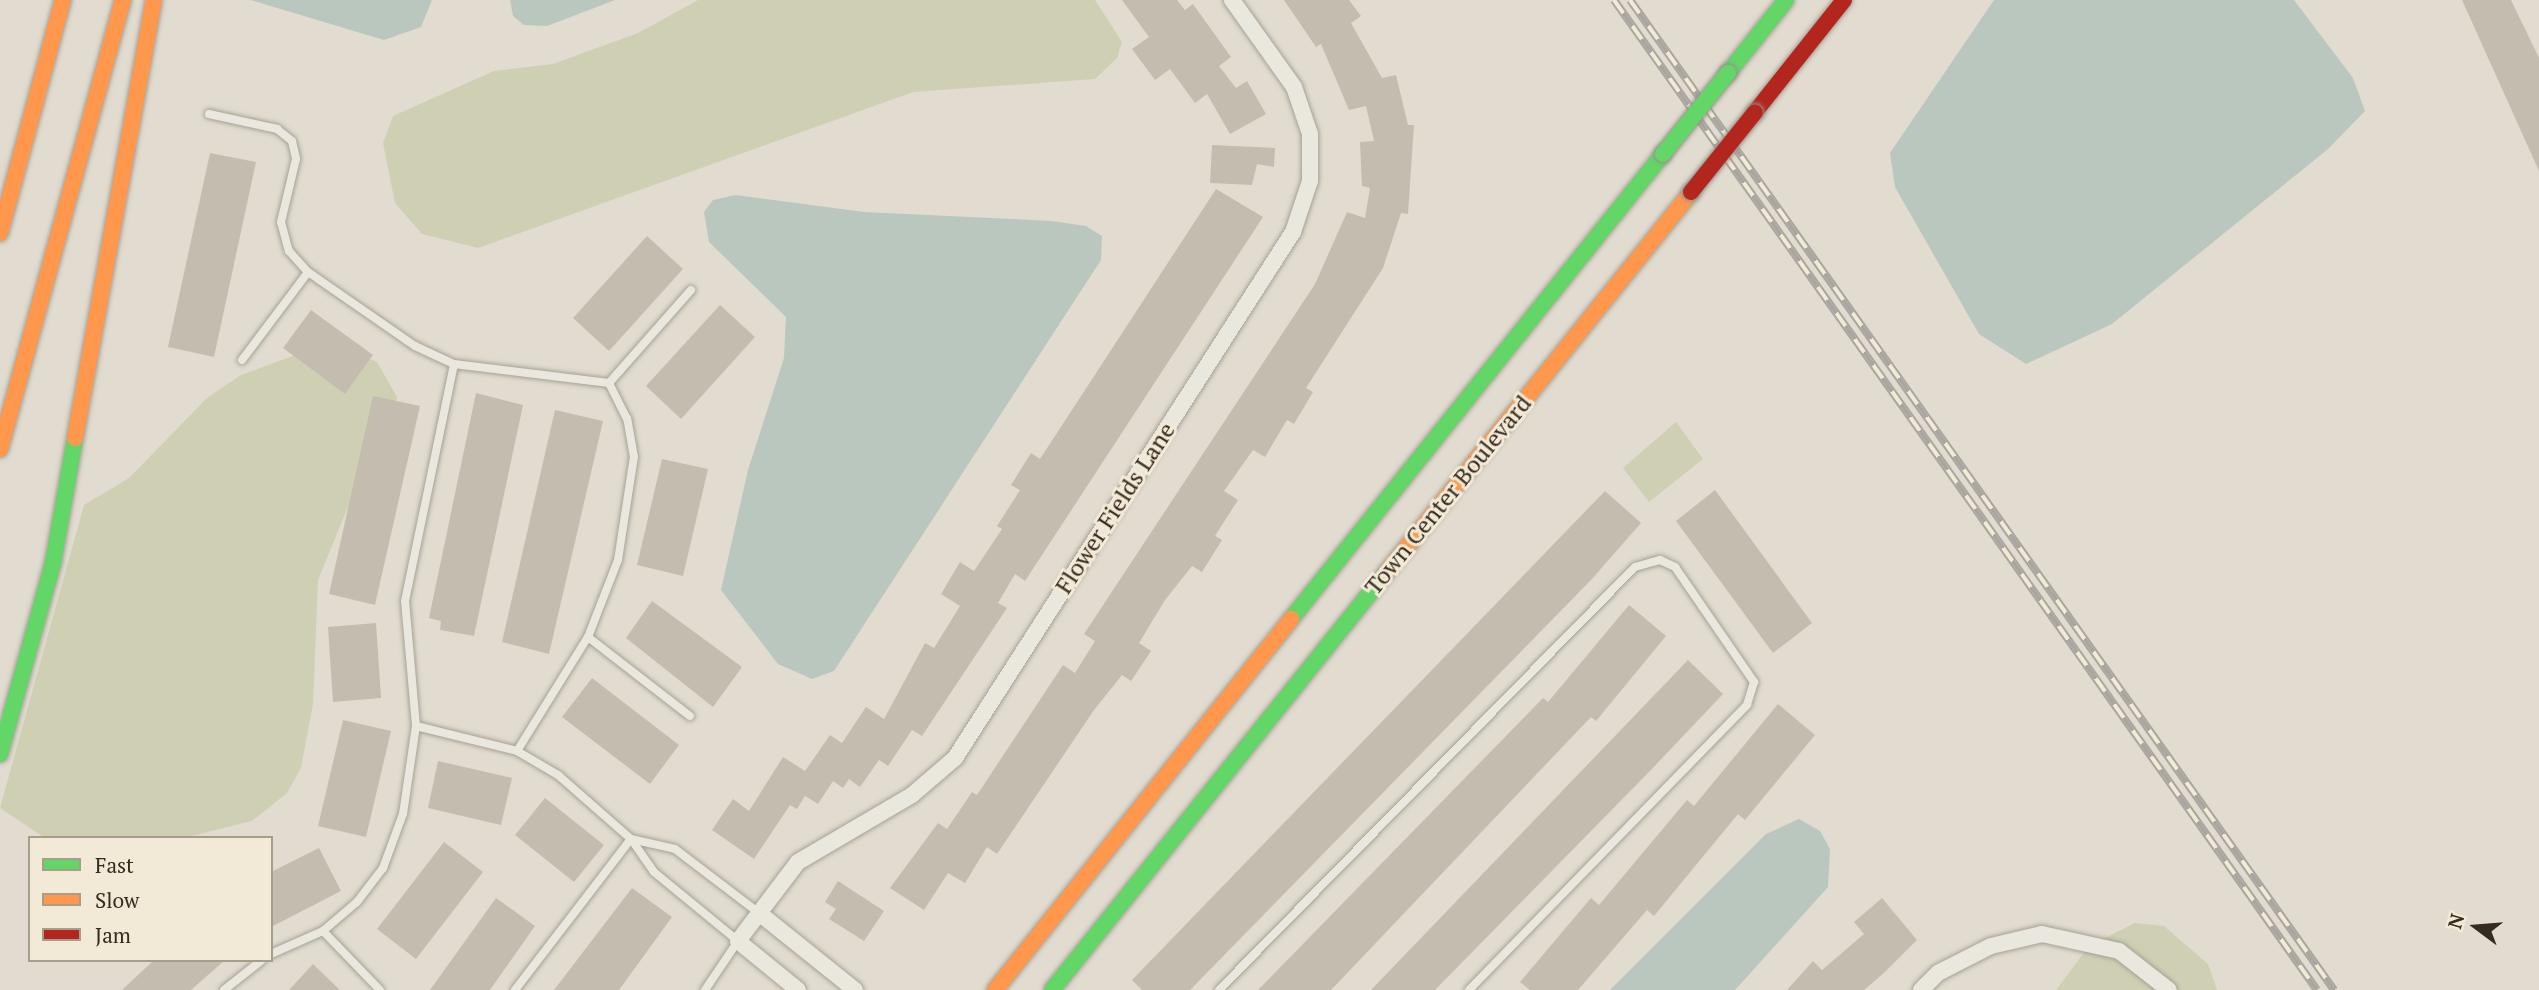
<!DOCTYPE html>
<style>
body{margin:0}
#map{position:relative;width:2539px;height:990px;overflow:hidden;background:#e1dccf;font-family:"PT Serif",serif}
div>[style]{position:absolute}
[style*='--x']{left:calc(var(--x)*1px);top:calc(var(--y)*1px);width:calc(var(--w)*1px);rotate:calc(var(--a)*1deg)}
.green>*{inset:0;background:#cfd0b3}
.water>*{inset:0;background:#b9c7bf}
.building>*{inset:0;background:#c5bcb0}
.roads{filter:drop-shadow(0 0 2px #a7a197) drop-shadow(0 0 2px #a7a197)}
.lane>*{height:8px;margin:-4px;padding:0 4px;transform-origin:4px;border-radius:4px;background:#eae7df}
.street>*{height:16px;margin:-8px;padding:0 8px;transform-origin:8px;border-radius:8px;background:#eae7df}
.fast>*{height:16px;margin:-8px;padding:0 8px;transform-origin:8px;border-radius:8px;background:#63d668}
.slow>*{height:16px;margin:-8px;padding:0 8px;transform-origin:8px;border-radius:8px;background:#ff974d}
.jam>*{height:16px;margin:-8px;padding:0 8px;transform-origin:8px;border-radius:8px;background:#b3261e}
.rail>*{height:8px;margin-top:-4px;transform-origin:0;background:repeating-linear-gradient(90deg,#f2ead6 0 16px,#aaa69f 0 32px);box-sizing:border-box;border-block:2px solid #aaa69f}
.bridges{filter:drop-shadow(0 0 2px #969188) drop-shadow(0 0 2px #969188)}
.fast-bridge>*{height:16px;margin:-8px;padding:0 8px;transform-origin:8px;border-radius:8px;background:#63d668}
.jam-bridge>*{height:16px;margin:-8px;padding:0 8px;transform-origin:8px;border-radius:8px;background:#b3261e}
span{translate:-50% -50%;white-space:nowrap;text-align:center;line-height:1.15;-webkit-text-stroke:6px #f2ead6;paint-order:stroke}
.street-label{font-size:24px;color:#352b20}
.legend{position:absolute;left:28px;top:836px;width:245px;height:126px;box-sizing:border-box;background:#f2ead6;border:2px solid #a69e8d;margin:0;padding:9px 12px;list-style:none;font-size:21px;color:#352b20}
.legend li{display:flex;align-items:center;gap:14px;height:35px}
.legend b{width:35px;border:2px solid #a69e8d}
.north{position:absolute;left:2441px;top:892px;width:70px;height:70px;-webkit-text-stroke:5px #f2ead6;paint-order:stroke;rotate:286deg;font-size:19px;font-weight:700;line-height:28px;text-align:center;color:#352b20}
.north::after{content:'';display:block;margin:auto;width:24px;height:32px;background:#352b20;clip-path:polygon(50% 0,100% 100%,50% 72%,0 100%)}
</style>
<div id="map">
<div class="green">
<i style="clip-path:polygon(698px 0,1095px 0,1122px 42px,1117px 58px,1095px 79px,913px 92px,478px 248px,422px 234px,395px 203px,383px 143px,393px 116px,494px 71px,553px 64px,638px 33px)"></i>
<i style="clip-path:polygon(343px 347px,377px 362px,397px 397px,387px 439px,360px 478px,318px 580px,313px 704px,301px 768px,287px 793px,252px 821px,184px 838px,42px 836px,0 808px,84px 505px,129px 478px,207px 398px,241px 375px,298px 354px)"></i>
<i style="clip-path:polygon(1676px 422px,1703px 459px,1649px 502px,1623px 468px)"></i>
<i style="clip-path:polygon(2135px 923px,2164px 926px,2208px 964px,2217px 990px,2056px 990px,2089px 946px)"></i>
</div>
<div class="water">
<i style="clip-path:polygon(251px 0,432px 0,421px 27px,384px 40px)"></i>
<i style="clip-path:polygon(510px 0,615px 0,547px 26px,524px 25px,513px 16px)"></i>
<i style="clip-path:polygon(1994px 0,2294px 0,2353px 78px,2365px 111px,2328px 149px,2112px 324px,2026px 364px,1979px 334px,1895px 187px,1890px 153px)"></i>
<i style="clip-path:polygon(735px 195px,864px 212px,1052px 221px,1086px 226px,1102px 236px,1101px 260px,834px 671px,812px 679px,778px 664px,721px 590px,748px 470px,784px 358px,786px 317px,709px 242px,704px 212px,713px 200px)"></i>
<i style="clip-path:polygon(1799px 819px,1820px 831px,1830px 849px,1828px 887px,1735px 990px,1610px 990px,1766px 834px)"></i>
</div>
<div class="building">
<i style="clip-path:polygon(1122px 0,1177px 0,1185px 10px,1193px 4px,1231px 57px,1219px 66px,1236px 88px,1247px 81px,1266px 114px,1230px 134px,1207px 94px,1195px 103px,1170px 69px,1155px 80px,1132px 49px,1149px 37px)"></i>
<i style="clip-path:polygon(1284px 0,1349px 0,1361px 16px,1351px 23px,1382px 78px,1396px 75px,1408px 125px,1414px 125px,1408px 214px,1401px 213px,1383px 268px,1306px 388px,1313px 392px,1294px 424px,1287px 420px,1265px 457px,1253px 450px,1224px 491px,1238px 500px,1215px 536px,1222px 540px,1202px 572px,1192px 566px,1165px 600px,1139px 643px,1151px 651px,1131px 681px,1122px 675px,1094px 710px,997px 854px,987px 847px,965px 883px,948px 873px,924px 910px,890px 888px,938px 823px,947px 829px,972px 792px,977px 795px,1063px 665px,1075px 673px,1095px 641px,1084px 634px,1315px 284px,1347px 212px,1365px 218px,1370px 188px,1362px 186px,1360px 142px,1374px 141px,1366px 106px,1349px 110px,1321px 44px,1316px 47px)"></i>
<i style="clip-path:polygon(2462px 0,2511px 0,2539px 58px,2539px 171px)"></i>
<i style="clip-path:polygon(1212px 145px,1275px 148px,1274px 167px,1257px 164px,1252px 185px,1210px 183px)"></i>
<i style="clip-path:polygon(210px 153px,256px 162px,214px 357px,168px 347px)"></i>
<i style="clip-path:polygon(1216px 189px,1263px 217px,1025px 581px,1015px 574px,998px 603px,1007px 608px,922px 736px,912px 730px,888px 766px,879px 760px,860px 787px,849px 779px,843px 788px,833px 781px,818px 804px,805px 796px,797px 809px,790px 805px,754px 859px,712px 830px,733px 799px,749px 811px,783px 757px,805px 771px,830px 735px,842px 743px,866px 707px,884px 719px,925px 643px,934px 648px,960px 606px,941px 594px,960px 562px,974px 571px,1002px 529px,997px 526px,1020px 490px,1011px 485px,1031px 453px,1040px 459px)"></i>
<i style="clip-path:polygon(647px 236px,683px 269px,609px 351px,573px 318px)"></i>
<i style="clip-path:polygon(720px 305px,755px 337px,681px 419px,646px 386px)"></i>
<i style="clip-path:polygon(311px 310px,373px 355px,345px 394px,283px 348px)"></i>
<i style="clip-path:polygon(476px 393px,523px 405px,474px 636px,440px 630px,441px 621px,429px 618px)"></i>
<i style="clip-path:polygon(373px 396px,420px 406px,375px 605px,329px 594px)"></i>
<i style="clip-path:polygon(555px 410px,603px 421px,549px 654px,502px 642px)"></i>
<i style="clip-path:polygon(662px 459px,708px 469px,683px 576px,637px 565px)"></i>
<i style="clip-path:polygon(1715px 490px,1812px 623px,1773px 653px,1676px 521px)"></i>
<i style="clip-path:polygon(1605px 491px,1641px 523px,1591px 580px,1190px 990px,1142px 990px,1132px 980px)"></i>
<i style="clip-path:polygon(652px 601px,742px 667px,713px 707px,626px 638px)"></i>
<i style="clip-path:polygon(1629px 605px,1666px 636px,1596px 721px,1591px 717px,1331px 990px,1258px 990px,1543px 698px,1548px 702px)"></i>
<i style="clip-path:polygon(376px 623px,381px 698px,333px 702px,328px 627px)"></i>
<i style="clip-path:polygon(1688px 660px,1723px 694px,1648px 773px,1435px 990px,1371px 990px)"></i>
<i style="clip-path:polygon(592px 678px,679px 745px,650px 784px,562px 717px)"></i>
<i style="clip-path:polygon(1778px 704px,1815px 735px,1745px 820px,1738px 814px,1654px 916px,1647px 910px,1578px 990px,1530px 990px,1520px 982px,1591px 898px,1599px 905px,1687px 800px,1694px 806px)"></i>
<i style="clip-path:polygon(343px 720px,391px 731px,366px 837px,318px 826px)"></i>
<i style="clip-path:polygon(438px 761px,512px 778px,501px 825px,428px 808px)"></i>
<i style="clip-path:polygon(545px 798px,604px 845px,574px 882px,515px 835px)"></i>
<i style="clip-path:polygon(444px 842px,483px 872px,416px 959px,377px 929px)"></i>
<i style="clip-path:polygon(319px 848px,341px 891px,271px 927px,271px 872px)"></i>
<i style="clip-path:polygon(838px 881px,884px 911px,864px 941px,829px 919px,836px 909px,825px 902px)"></i>
<i style="clip-path:polygon(632px 888px,672px 917px,619px 990px,554px 990px)"></i>
<i style="clip-path:polygon(496px 898px,535px 926px,490px 990px,430px 990px)"></i>
<i style="clip-path:polygon(1882px 898px,1917px 940px,1885px 972px,1864px 990px,1787px 990px,1813px 961px,1822px 970px,1864px 934px,1854px 922px)"></i>
<i style="clip-path:polygon(154px 960px,225px 960px,191px 990px,122px 990px)"></i>
<i style="clip-path:polygon(313px 964px,340px 990px,289px 990px)"></i>
</div>
<div class="roads">
<div class="lane">
<i style="--x:209;--y:114;--w:70;--a:12.4"></i>
<i style="--x:277;--y:129;--w:19;--a:39"></i>
<i style="--x:292;--y:141;--w:18;--a:77"></i>
<i style="--x:296;--y:159;--w:65;--a:103.4"></i>
<i style="--x:281;--y:222;--w:30;--a:75"></i>
<i style="--x:289;--y:251;--w:28;--a:48"></i>
<i style="--x:308;--y:272;--w:130;--a:34.7"></i>
<i style="--x:415;--y:346;--w:43;--a:24.8"></i>
<i style="--x:454;--y:364;--w:156;--a:7"></i>
<i style="--x:609;--y:383;--w:124;--a:-48.6"></i>
<i style="--x:242;--y:360;--w:110;--a:-53.1"></i>
<i style="--x:588;--y:637;--w:129;--a:37.8"></i>
<i style="--x:416;--y:726;--w:104;--a:13.9"></i>
<i style="--x:517;--y:751;--w:48;--a:30.3"></i>
<i style="--x:558;--y:775;--w:97;--a:41.2"></i>
<i style="--x:631;--y:839;--w:40;--a:55.1"></i>
<i style="--x:654;--y:872;--w:109;--a:39.4"></i>
<i style="--x:738;--y:941;--w:59;--a:124"></i>
<i style="--x:517;--y:751;--w:134;--a:-58.1"></i>
<i style="--x:588;--y:637;--w:83;--a:-68.7"></i>
<i style="--x:618;--y:560;--w:104;--a:-81.2"></i>
<i style="--x:634;--y:457;--w:39;--a:-100"></i>
<i style="--x:627;--y:419;--w:40;--a:-116.6"></i>
<i style="--x:631;--y:839;--w:45;--a:12.8"></i>
<i style="--x:675;--y:849;--w:106;--a:37.3"></i>
<i style="--x:323;--y:931;--w:82;--a:46"></i>
<i style="--x:271;--y:954;--w:57;--a:-23.9"></i>
<i style="--x:323;--y:931;--w:45;--a:-40.5"></i>
<i style="--x:357;--y:902;--w:43;--a:-52.6"></i>
<i style="--x:383;--y:868;--w:58;--a:-69.7"></i>
<i style="--x:403;--y:814;--w:89;--a:-81.6"></i>
<i style="--x:416;--y:726;--w:125;--a:-95"></i>
<i style="--x:405;--y:601;--w:242;--a:-78.3"></i>
<i style="--x:224;--y:990;--w:48;--a:-38.3"></i>
<i style="--x:515;--y:990;--w:190;--a:-52.5"></i>
<i style="--x:1219;--y:990;--w:593;--a:-45.48"></i>
<i style="--x:1635;--y:567;--w:26;--a:-16"></i>
<i style="--x:1660;--y:560;--w:17;--a:25"></i>
<i style="--x:1675;--y:567;--w:140;--a:55.5"></i>
<i style="--x:1754;--y:682;--w:24;--a:107"></i>
<i style="--x:1747;--y:705;--w:398;--a:134.3"></i>
</div>
<div class="street">
<i style="--x:759;--y:913;--w:123;--a:38.7"></i>
<i style="--x:798;--y:990;--w:77;--a:-140.8"></i>
<i style="--x:738;--y:941;--w:99;--a:-52.8"></i>
<i style="--x:798;--y:862;--w:132;--a:-30.4"></i>
<i style="--x:912;--y:795;--w:57;--a:-40.7"></i>
<i style="--x:955;--y:758;--w:625;--a:-57.28"></i>
<i style="--x:1293;--y:232;--w:54;--a:-71.6"></i>
<i style="--x:1310;--y:181;--w:47;--a:-90"></i>
<i style="--x:1310;--y:134;--w:50;--a:-108.8"></i>
<i style="--x:1294;--y:87;--w:107;--a:-125.5"></i>
<i style="--x:1921;--y:990;--w:24;--a:-45"></i>
<i style="--x:1938;--y:973;--w:59;--a:-27"></i>
<i style="--x:1991;--y:946;--w:52;--a:-13.2"></i>
<i style="--x:2042;--y:934;--w:79;--a:12.4"></i>
<i style="--x:2119;--y:951;--w:63;--a:38"></i>
</div>
<div class="fast">
<i style="--x:1728;--y:73;--w:93;--a:-51.5"></i>
<i style="--x:1291;--y:619;--w:595;--a:-51.34"></i>
<i style="--x:0;--y:754;--w:198;--a:-74.5"></i>
<i style="--x:53;--y:563;--w:127;--a:-80"></i>
<i style="--x:1052;--y:990;--w:534;--a:-51.31"></i>
</div>
<div class="slow">
<i style="--x:0;--y:233;--w:241;--a:-74.9"></i>
<i style="--x:75;--y:438;--w:445;--a:-79.8"></i>
<i style="--x:0;--y:449;--w:466;--a:-74.7"></i>
<i style="--x:1386;--y:573;--w:488;--a:-51.3"></i>
<i style="--x:995;--y:990;--w:475;--a:-51.4"></i>
</div>
<div class="jam">
<i style="--x:1755;--y:112;--w:143;--a:-51.5"></i>
</div>
</div>
<div class="rail">
<i style="--x:1614;--y:0;--w:1214;--a:54.62"></i>
<i style="--x:1630;--y:0;--w:1215;--a:54.58"></i>
</div>
<div class="bridges">
<div class="fast-bridge">
<i style="--x:1663;--y:154;--w:104;--a:-51.3"></i>
</div>
<div class="jam-bridge">
<i style="--x:1691;--y:192;--w:102;--a:-51.3"></i>
</div>
</div>
<div class="street-label">
<span style="left:1448px;top:495px;rotate:-51deg">Town Center Boulevard</span>
<span style="left:1115px;top:508px;rotate:-57deg">Flower Fields Lane</span>
</div>
<ul class="legend">
<li><b style="height:9px;background:#63d668"></b>Fast</li>
<li><b style="height:9px;background:#ff974d"></b>Slow</li>
<li><b style="height:9px;background:#b3261e"></b>Jam</li>
</ul>
<div class="north">N</div>
</div>
